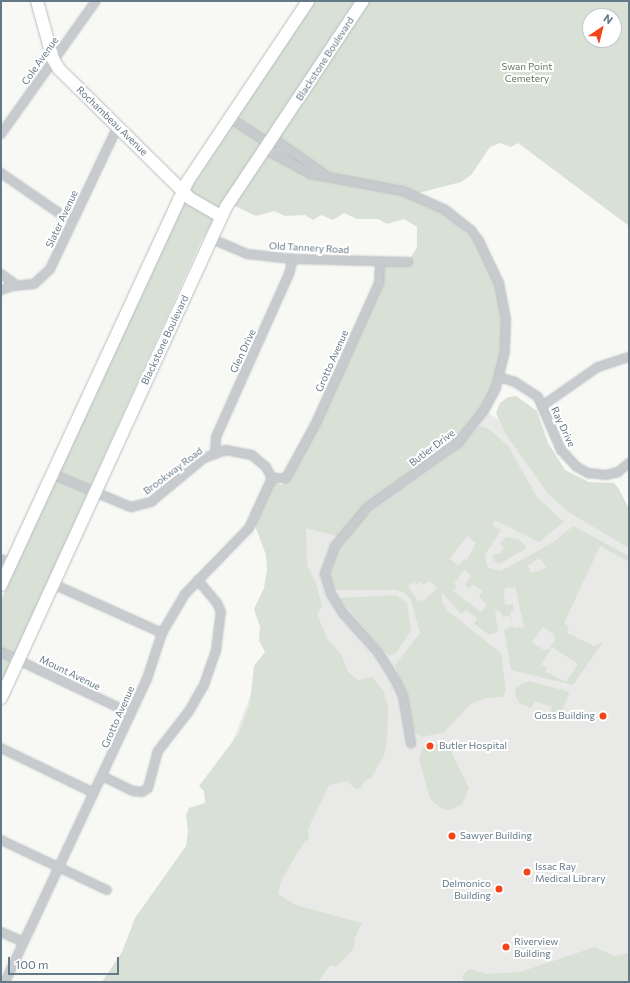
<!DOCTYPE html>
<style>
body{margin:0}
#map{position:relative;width:630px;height:983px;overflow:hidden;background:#f8f8f4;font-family:Commissioner,sans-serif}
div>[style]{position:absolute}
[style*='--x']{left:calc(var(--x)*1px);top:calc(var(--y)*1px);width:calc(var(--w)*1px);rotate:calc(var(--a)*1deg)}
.built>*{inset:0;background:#e9e9e8}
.green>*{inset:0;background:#d9e0d5}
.roads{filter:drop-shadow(0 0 1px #b7bdc1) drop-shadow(0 0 1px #b7bdc1)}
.street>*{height:8px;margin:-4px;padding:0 4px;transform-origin:4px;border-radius:4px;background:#c7cbce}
.secondary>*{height:12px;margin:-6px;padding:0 6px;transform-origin:6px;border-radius:6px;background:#fff}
.dots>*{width:11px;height:11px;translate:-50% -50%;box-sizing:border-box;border:2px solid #fff;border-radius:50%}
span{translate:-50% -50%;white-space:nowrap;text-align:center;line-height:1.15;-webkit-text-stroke:4px #fff;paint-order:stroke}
.street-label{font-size:10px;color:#647988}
.park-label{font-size:10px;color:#667a5f}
.poi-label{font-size:10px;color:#647988}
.right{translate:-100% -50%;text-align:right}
.left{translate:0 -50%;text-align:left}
.frame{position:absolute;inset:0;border:2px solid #647988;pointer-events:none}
.north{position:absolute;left:582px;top:8px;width:40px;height:40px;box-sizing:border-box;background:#fff;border:1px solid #c1c9cf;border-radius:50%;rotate:35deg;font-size:11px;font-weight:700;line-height:16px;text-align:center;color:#647988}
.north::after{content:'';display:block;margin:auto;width:14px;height:18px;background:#f44418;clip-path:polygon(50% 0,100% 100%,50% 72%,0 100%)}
.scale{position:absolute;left:8px;top:957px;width:111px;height:18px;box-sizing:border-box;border:2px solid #647988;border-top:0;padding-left:5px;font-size:12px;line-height:14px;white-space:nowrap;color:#647988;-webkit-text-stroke:3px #fff;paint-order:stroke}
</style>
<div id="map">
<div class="built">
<i style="clip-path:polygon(380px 357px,497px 418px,539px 471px,629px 544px,629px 982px,232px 982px,180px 879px,282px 613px,283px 537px)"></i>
</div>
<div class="green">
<i style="clip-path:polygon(314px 1px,355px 1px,224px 201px,200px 244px,1px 685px,1px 600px,62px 464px,193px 185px)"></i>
<i style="clip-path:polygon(evenodd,364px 1px,629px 1px,629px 226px,518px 143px,511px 147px,500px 143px,490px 147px,471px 175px,461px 182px,410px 195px,451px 218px,481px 249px,504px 305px,503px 371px,473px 427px,382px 499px,341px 537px,306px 528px,307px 565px,316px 583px,322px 606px,317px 614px,328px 640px,341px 654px,348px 672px,358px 680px,372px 677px,384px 692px,388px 707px,387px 739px,384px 756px,371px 778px,364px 781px,361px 788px,356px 789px,347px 781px,329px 785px,308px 829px,309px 839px,304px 842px,281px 881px,278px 894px,295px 905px,362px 923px,355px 937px,354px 948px,336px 967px,330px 965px,318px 982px,102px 982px,122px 952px,135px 918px,186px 846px,188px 832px,186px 815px,189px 808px,205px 803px,204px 791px,199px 786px,239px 733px,250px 703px,254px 666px,265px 652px,259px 641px,260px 627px,254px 609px,264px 588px,267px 570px,266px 555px,253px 520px,273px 480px,281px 485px,290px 477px,378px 295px,382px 265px,405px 265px,417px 248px,417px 227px,404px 219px,387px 224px,378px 219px,357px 219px,344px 213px,333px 220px,321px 215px,313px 220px,305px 215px,285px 216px,274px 211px,256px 216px,231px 204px,364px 1px,590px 16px,614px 16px,614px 40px,590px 40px,590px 16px)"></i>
<i style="clip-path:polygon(516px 396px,537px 411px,548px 443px,565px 470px,589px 482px,614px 483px,619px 489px,629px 509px,629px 548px,570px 513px,548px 494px,505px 433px,496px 413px,500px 403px,508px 397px)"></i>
<i style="clip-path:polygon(evenodd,480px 426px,489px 429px,508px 446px,537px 497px,564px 522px,539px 542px,495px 520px,492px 525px,501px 530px,485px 555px,488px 568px,501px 571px,552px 543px,573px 526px,629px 556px,629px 562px,600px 546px,564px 623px,569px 627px,567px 633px,594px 646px,603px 642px,573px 685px,511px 670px,504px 630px,512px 626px,510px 616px,503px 617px,500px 611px,495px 611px,498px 632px,489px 635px,474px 624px,477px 618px,466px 610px,461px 614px,442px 592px,442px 602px,448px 611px,501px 653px,506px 691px,503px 697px,486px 698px,472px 703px,443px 733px,421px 737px,414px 732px,405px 691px,395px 665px,420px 633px,411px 600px,403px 592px,395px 590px,337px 590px,331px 581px,331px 569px,338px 548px,365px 517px,452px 454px,480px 426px,467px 536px,476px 543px,467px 560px,464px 559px,459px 566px,450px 559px,467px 536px,480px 426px,539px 558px,547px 568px,531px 573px,528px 566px,539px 558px,480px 426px,464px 570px,471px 576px,465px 585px,469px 589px,473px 584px,482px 591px,479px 596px,487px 605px,481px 612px,453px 591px,457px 586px,454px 584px,464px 570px,480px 426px,429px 581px,438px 588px,424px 600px,418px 601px,408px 586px,414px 582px,416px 585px,420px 582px,423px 585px,429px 581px,480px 426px,515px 587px,524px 627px,513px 628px,510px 612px,514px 611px,513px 604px,505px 605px,504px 595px,505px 588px,515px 587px,480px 426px,543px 627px,554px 635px,555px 640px,549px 649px,544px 650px,532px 642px,543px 627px,480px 426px,552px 647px,578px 664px,566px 682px,545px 671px,547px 668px,541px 664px,552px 647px)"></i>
<i style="clip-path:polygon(506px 537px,519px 539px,527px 548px,499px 564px,493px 560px,493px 554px,500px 554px,504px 547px,500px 544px)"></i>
<i style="clip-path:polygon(396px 595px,407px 603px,411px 631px,395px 654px,389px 656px,339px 598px)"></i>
<i style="clip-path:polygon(529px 681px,570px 692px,559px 717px,550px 715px,552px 707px,535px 701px,531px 708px,519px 703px,515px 695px,516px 687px)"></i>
<i style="clip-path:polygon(442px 743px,449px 747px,469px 788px,462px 804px,450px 810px,443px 809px,430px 799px,419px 758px,423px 748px)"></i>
<i style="clip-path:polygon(595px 947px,614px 956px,629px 953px,629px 982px,464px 982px,462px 976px,470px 969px,487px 974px,520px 972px)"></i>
</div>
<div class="roads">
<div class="street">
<i style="--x:230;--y:118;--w:45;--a:33.3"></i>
<i style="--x:268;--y:143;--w:10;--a:-6"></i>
<i style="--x:278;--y:142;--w:60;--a:34.8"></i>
<i style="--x:1;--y:134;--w:163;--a:-54.5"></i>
<i style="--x:268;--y:143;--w:11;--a:68"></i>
<i style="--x:272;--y:153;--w:44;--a:28.3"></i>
<i style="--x:311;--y:174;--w:94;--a:10.5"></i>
<i style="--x:403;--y:191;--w:45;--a:23.7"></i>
<i style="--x:444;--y:209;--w:34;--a:38"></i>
<i style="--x:471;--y:230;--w:14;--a:54"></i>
<i style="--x:479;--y:241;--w:47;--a:64.5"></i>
<i style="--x:499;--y:283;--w:37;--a:79"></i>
<i style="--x:506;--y:319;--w:32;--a:92"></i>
<i style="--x:505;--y:351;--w:38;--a:104"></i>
<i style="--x:496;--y:388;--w:24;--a:118"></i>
<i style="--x:485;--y:409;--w:43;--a:128.5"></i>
<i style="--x:458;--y:443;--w:112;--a:144.5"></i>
<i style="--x:367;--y:508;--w:50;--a:130.1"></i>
<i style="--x:335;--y:546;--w:30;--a:110"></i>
<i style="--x:325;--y:574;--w:21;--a:73"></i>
<i style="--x:331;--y:594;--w:22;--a:58"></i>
<i style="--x:343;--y:613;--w:52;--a:48.1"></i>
<i style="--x:378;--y:652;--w:34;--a:58"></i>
<i style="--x:396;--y:681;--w:17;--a:65"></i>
<i style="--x:403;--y:696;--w:48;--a:80.3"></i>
<i style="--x:1;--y:173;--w:86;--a:34.6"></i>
<i style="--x:212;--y:239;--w:38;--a:23"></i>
<i style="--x:247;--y:254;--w:46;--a:6.2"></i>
<i style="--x:293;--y:259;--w:115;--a:1.5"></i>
<i style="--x:1;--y:274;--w:19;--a:36"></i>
<i style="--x:1;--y:290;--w:12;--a:-20"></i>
<i style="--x:12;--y:286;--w:22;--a:-5"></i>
<i style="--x:34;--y:284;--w:22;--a:-43"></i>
<i style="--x:50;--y:269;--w:158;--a:-64.6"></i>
<i style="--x:499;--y:377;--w:17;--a:17"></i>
<i style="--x:515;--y:382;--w:27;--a:33"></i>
<i style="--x:538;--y:397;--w:58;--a:66.5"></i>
<i style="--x:561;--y:450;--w:23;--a:47"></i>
<i style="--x:577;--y:467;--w:13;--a:29"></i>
<i style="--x:588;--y:473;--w:18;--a:6"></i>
<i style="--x:606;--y:475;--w:12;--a:-14"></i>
<i style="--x:618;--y:472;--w:14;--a:-39"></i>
<i style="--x:542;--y:406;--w:68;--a:-34.9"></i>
<i style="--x:598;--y:367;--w:33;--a:-18"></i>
<i style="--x:215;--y:453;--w:16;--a:-86"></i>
<i style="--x:216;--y:437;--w:179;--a:-65.9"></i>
<i style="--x:289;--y:274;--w:16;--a:-75"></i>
<i style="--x:52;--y:474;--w:86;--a:22.7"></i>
<i style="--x:131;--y:507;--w:21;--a:-14"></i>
<i style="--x:151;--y:502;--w:69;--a:-39.7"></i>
<i style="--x:204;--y:458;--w:23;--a:-20"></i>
<i style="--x:226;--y:450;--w:26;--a:11"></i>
<i style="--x:252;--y:455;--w:18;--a:41"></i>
<i style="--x:266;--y:467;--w:13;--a:61"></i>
<i style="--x:272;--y:478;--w:14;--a:0"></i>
<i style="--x:286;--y:478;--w:63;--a:-61.4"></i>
<i style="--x:316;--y:423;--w:154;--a:-65.8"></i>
<i style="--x:379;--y:283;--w:21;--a:-87"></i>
<i style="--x:1;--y:559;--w:11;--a:22"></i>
<i style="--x:53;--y:584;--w:120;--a:24.2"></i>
<i style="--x:1;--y:652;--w:143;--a:25.3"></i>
<i style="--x:1;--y:748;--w:103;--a:25.8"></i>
<i style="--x:102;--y:776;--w:34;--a:26"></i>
<i style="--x:133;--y:791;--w:9;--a:6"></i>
<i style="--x:142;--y:792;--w:7;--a:-34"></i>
<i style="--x:148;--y:788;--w:38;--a:-75"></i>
<i style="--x:158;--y:751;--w:51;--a:-52.2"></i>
<i style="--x:189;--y:711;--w:30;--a:-60"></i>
<i style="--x:204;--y:685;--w:36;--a:-71"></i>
<i style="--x:216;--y:651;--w:39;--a:-83"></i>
<i style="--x:221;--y:612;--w:10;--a:-114"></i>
<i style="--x:217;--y:603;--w:30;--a:-130"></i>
<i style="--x:1;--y:840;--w:117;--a:25.3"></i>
<i style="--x:1;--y:932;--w:24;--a:24"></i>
<i style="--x:5;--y:982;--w:335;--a:-64.9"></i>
<i style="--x:147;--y:679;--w:48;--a:-71.9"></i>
<i style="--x:162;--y:633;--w:45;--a:-59.5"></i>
<i style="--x:185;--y:594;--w:92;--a:-45.9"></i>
<i style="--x:249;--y:528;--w:55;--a:-65.3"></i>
</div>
<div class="secondary">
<i style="--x:37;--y:1;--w:60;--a:74.6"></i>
<i style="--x:53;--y:59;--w:12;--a:59"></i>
<i style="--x:59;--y:69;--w:185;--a:44.6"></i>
<i style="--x:191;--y:199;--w:34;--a:30"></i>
<i style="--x:1;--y:585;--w:444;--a:-65.2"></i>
<i style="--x:187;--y:182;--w:218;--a:-56.2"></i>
<i style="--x:1;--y:698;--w:540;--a:-65.38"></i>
<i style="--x:226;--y:207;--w:247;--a:-56.4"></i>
</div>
</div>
<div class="dots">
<i style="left:603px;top:716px;background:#f44418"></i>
<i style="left:430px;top:746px;background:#f44418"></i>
<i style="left:452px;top:836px;background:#f44418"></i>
<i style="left:527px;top:872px;background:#f44418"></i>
<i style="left:499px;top:889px;background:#f44418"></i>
<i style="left:506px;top:947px;background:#f44418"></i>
</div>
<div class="street-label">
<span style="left:325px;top:59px;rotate:-57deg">Blackstone Boulevard</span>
<span style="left:40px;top:61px;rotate:-55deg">Cole Avenue</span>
<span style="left:112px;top:121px;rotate:44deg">Rochambeau Avenue</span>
<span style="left:62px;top:219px;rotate:-65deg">Slater Avenue</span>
<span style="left:309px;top:248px;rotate:3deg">Old Tannery Road</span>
<span style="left:165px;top:340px;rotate:-65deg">Blackstone Boulevard</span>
<span style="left:243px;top:351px;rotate:-65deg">Glen Drive</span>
<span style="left:332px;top:361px;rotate:-66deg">Grotto Avenue</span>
<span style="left:563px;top:427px;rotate:65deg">Ray Drive</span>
<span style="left:432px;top:448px;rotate:-37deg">Butler Drive</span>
<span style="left:173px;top:471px;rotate:-37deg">Brookway Road</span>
<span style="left:70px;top:673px;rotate:26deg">Mount Avenue</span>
<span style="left:118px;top:717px;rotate:-66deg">Grotto Avenue</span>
</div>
<div class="park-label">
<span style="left:527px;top:72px">Swan Point<br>Cemetery</span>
</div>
<div class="poi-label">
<span class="right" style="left:595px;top:716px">Goss Building</span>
<span class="left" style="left:439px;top:746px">Butler Hospital</span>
<span class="left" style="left:460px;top:836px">Sawyer Building</span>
<span class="left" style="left:535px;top:872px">Issac Ray<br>Medical Library</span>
<span class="right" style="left:491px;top:889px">Delmonico<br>Building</span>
<span class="left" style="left:514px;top:947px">Riverview<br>Building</span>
</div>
<div class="frame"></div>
<div class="north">N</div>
<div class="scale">100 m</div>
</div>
